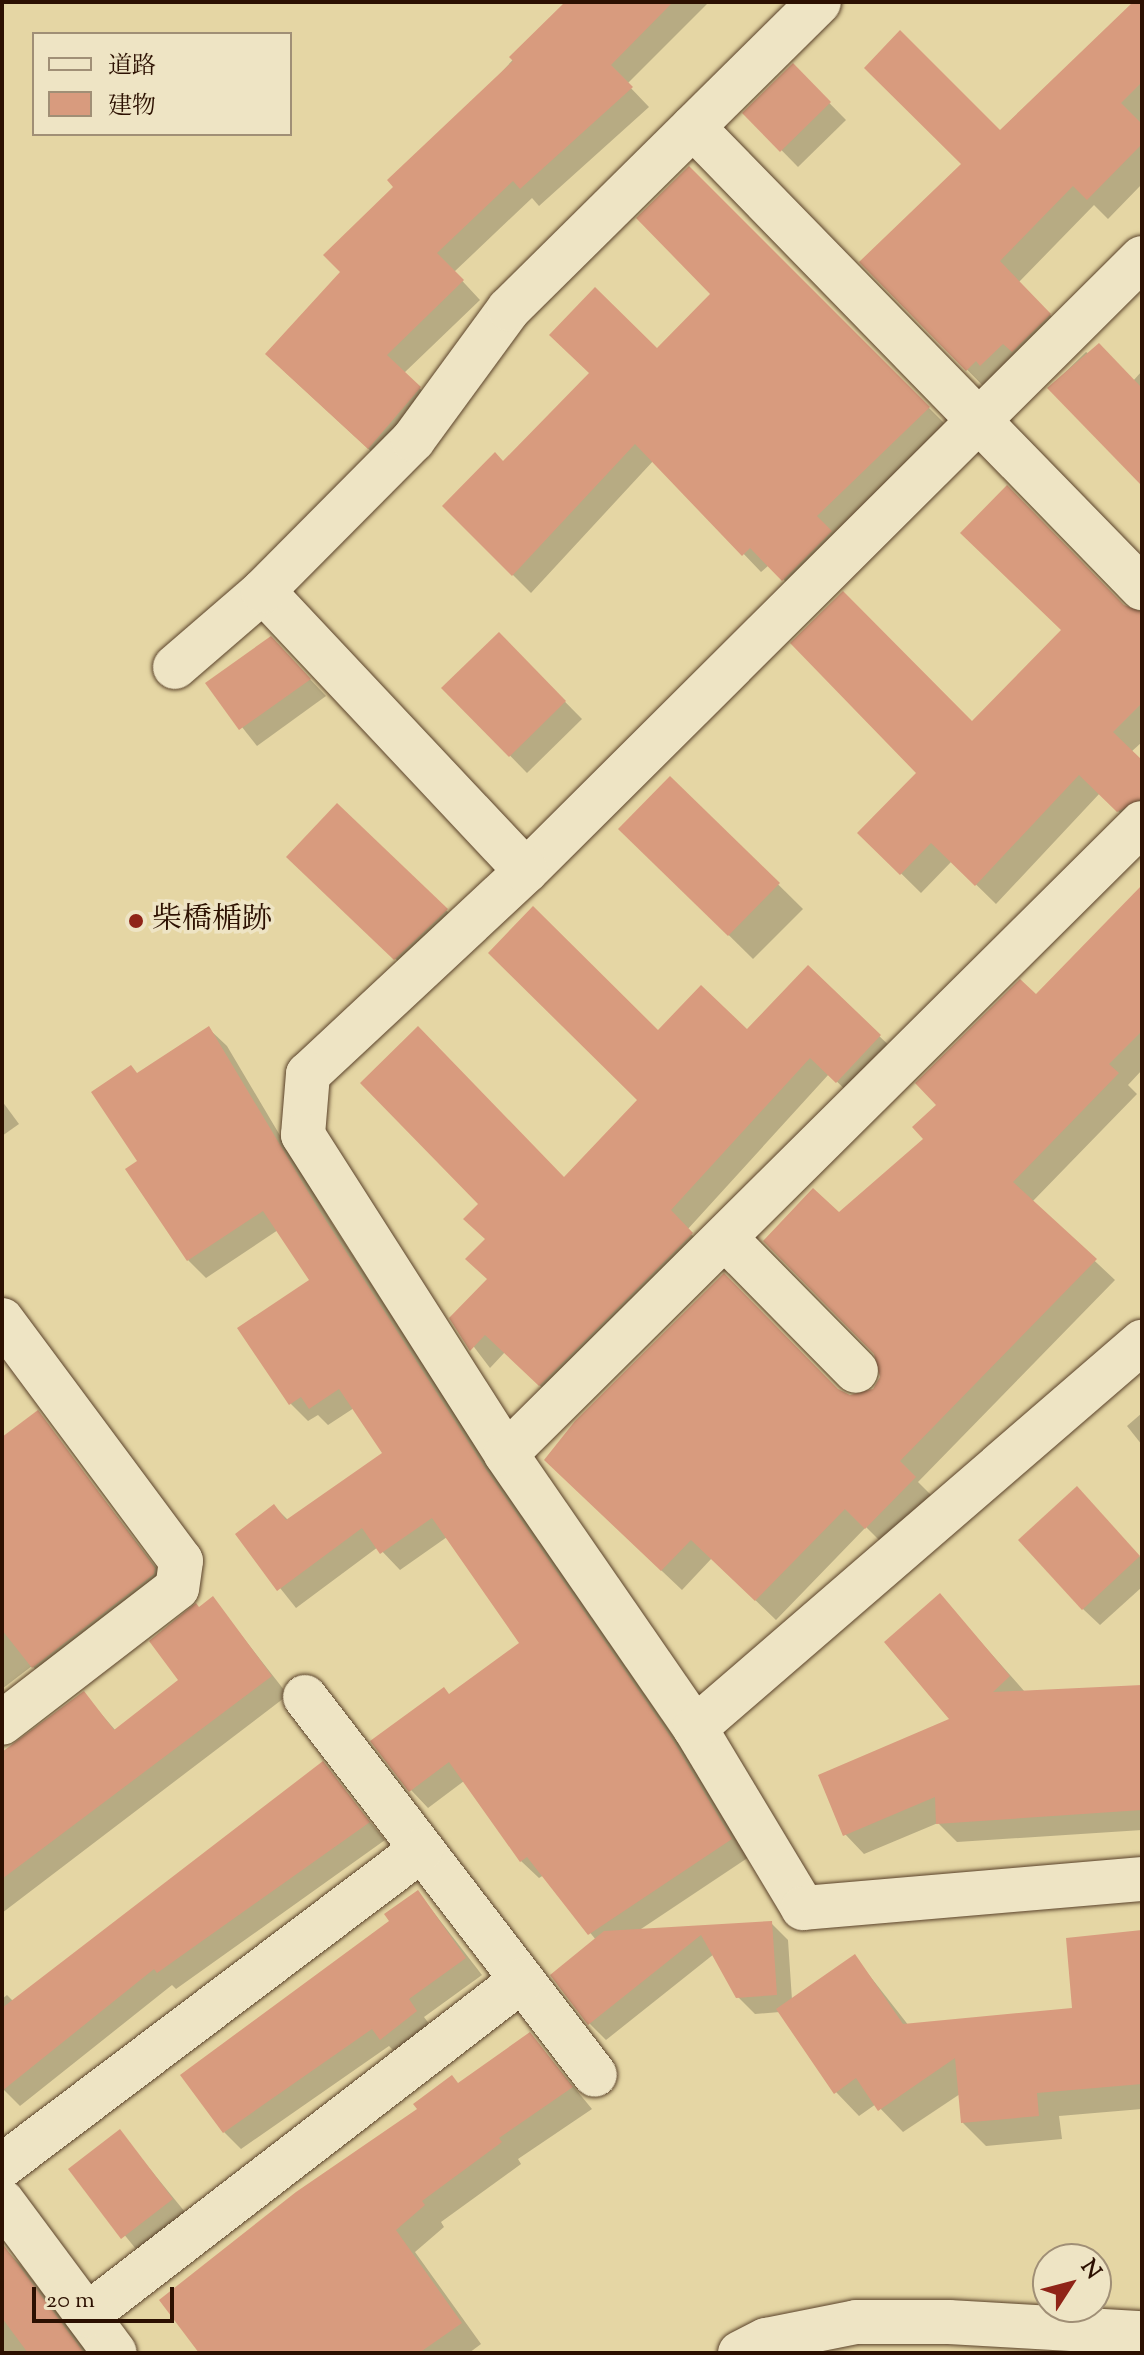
<!DOCTYPE html>
<meta charset="utf-8">
<style>
body{margin:0}
#map{position:relative;width:1144px;height:2355px;overflow:hidden;background:#e5d6a4;font-family:"Sorts Mill Goudy","Noto Serif JP",serif}
div>[style]{position:absolute}
[style*='--x']{left:calc(var(--x)*1px);top:calc(var(--y)*1px);width:calc(var(--w)*1px);rotate:calc(var(--a)*1deg)}
.shadow>*{inset:0;background:#0003}
.building>*{inset:0;background:#d89b7e}
.roads{filter:drop-shadow(0 0 2px #5a422a) drop-shadow(0 0 2px #5a422a)}
.minor>*{height:44px;margin:-22px;padding:0 22px;transform-origin:22px;border-radius:22px;background:#eee4c4}
.dots>*{width:22px;height:22px;translate:-50% -50%;box-sizing:border-box;border:4px solid #eee4c4;border-radius:50%}
span{translate:-50% -50%;white-space:nowrap;text-align:center;line-height:1.15;-webkit-text-stroke:7px #eee4c4;paint-order:stroke}
.poi-label{font-size:30px;color:#2c1001}
.left{translate:0 -50%;text-align:left}
.frame{position:absolute;inset:0;border:4px solid #2c1001;pointer-events:none}
.legend{position:absolute;left:32px;top:32px;width:260px;height:104px;box-sizing:border-box;background:#eee4c4;border:2px solid #a08f76;margin:0;padding:10px 14px;list-style:none;font-size:24px;color:#2c1001}
.legend li{display:flex;align-items:center;gap:16px;height:40px}
.legend b{width:40px;border:2px solid #a08f76}
.north{position:absolute;left:1032px;top:2243px;width:80px;height:80px;box-sizing:border-box;background:#eee4c4;border:2px solid #a08f76;border-radius:50%;rotate:54deg;font-size:22px;font-weight:700;line-height:32px;text-align:center;color:#2c1001}
.north::after{content:'';display:block;margin:auto;width:28px;height:36px;background:#8f2418;clip-path:polygon(50% 0,100% 100%,50% 72%,0 100%)}
.scale{position:absolute;left:32px;top:2287px;width:142px;height:36px;box-sizing:border-box;border:4px solid #2c1001;border-top:0;padding-left:10px;font-size:24px;line-height:28px;white-space:nowrap;color:#2c1001;-webkit-text-stroke:6px #eee4c4;paint-order:stroke}
</style>
<div id="map">
<div class="shadow">
<i style="clip-path:polygon(566px 2px,709px 2px,627px 84px,649px 107px,539px 206px,532px 198px,454px 272px,480px 300px,404px 373px,438px 406px,387px 466px,285px 372px,396px 187px)"></i>
<i style="clip-path:polygon(1135px 2px,1142px 2px,1142px 184px,1108px 219px,1094px 205px,1019px 282px,1069px 335px,987px 390px,862px 262px)"></i>
<i style="clip-path:polygon(793px 66px,846px 120px,798px 167px,745px 113px)"></i>
<i style="clip-path:polygon(689px 168px,947px 426px,801px 597px,769px 565px,761px 572px,654px 460px,531px 593px,444px 506px,657px 350px,713px 294px)"></i>
<i style="clip-path:polygon(1086px 352px,1133px 381px,1142px 371px,1142px 483px,1049px 388px)"></i>
<i style="clip-path:polygon(1124px 608px,1142px 612px,1142px 742px,1131px 752px,1142px 763px,1142px 828px,1138px 831px,1100px 793px,996px 904px,952px 861px,921px 893px,860px 833px,972px 724px)"></i>
<i style="clip-path:polygon(499px 635px,582px 719px,527px 773px,444px 688px)"></i>
<i style="clip-path:polygon(287px 655px,326px 696px,257px 746px,208px 684px)"></i>
<i style="clip-path:polygon(670px 778px,803px 909px,753px 959px,621px 829px)"></i>
<i style="clip-path:polygon(313px 881px,446px 910px,470px 935px,420px 982px)"></i>
<i style="clip-path:polygon(1142px 890px,1142px 1070px,1128px 1085px,1137px 1094px,1032px 1202px,1115px 1280px,918px 1482px,934px 1498px,886px 1547px,866px 1527px,776px 1620px,712px 1558px,682px 1590px,566px 1480px,838px 1391px,850px 1397px,874px 1391px,882px 1377px,839px 1215px,926px 1139px,1036px 997px)"></i>
<i style="clip-path:polygon(808px 968px,898px 1054px,855px 1099px,829px 1074px,687px 1230px,710px 1253px,558px 1403px,505px 1352px,490px 1368px,452px 1318px,489px 1279px,565px 1180px,640px 1100px,658px 1033px,747px 1032px)"></i>
<i style="clip-path:polygon(209px 1029px,227px 1046px,333px 1225px,503px 1488px,691px 1762px,749px 1857px,638px 1931px,771px 1923px,788px 1940px,792px 2000px,855px 1957px,909px 2026px,1074px 2010px,1142px 1932px,1142px 2109px,1059px 2116px,1062px 2139px,986px 2146px,963px 2123px,960px 2094px,903px 2132px,876px 2104px,859px 2116px,836px 2092px,780px 2012px,755px 2014px,738px 1997px,714px 1954px,606px 2040px,590px 2024px,596px 1940px,544px 1875px,539px 1878px,521px 1861px,464px 1781px,428px 1808px,411px 1790px,450px 1696px,522px 1644px,447px 1537px,400px 1570px,378px 1547px,296px 1608px,237px 1534px,274px 1506px,289px 1521px,385px 1454px,354px 1408px,328px 1425px,318px 1415px,308px 1421px,291px 1404px,311px 1281px,278px 1230px,206px 1278px,188px 1260px,140px 1162px,138px 1075px)"></i>
<i style="clip-path:polygon(2px 1101px,19px 1124px,2px 1136px)"></i>
<i style="clip-path:polygon(38px 1413px,171px 1587px,51px 1684px,32px 1666px,2px 1689px,2px 1440px)"></i>
<i style="clip-path:polygon(1142px 1413px,1142px 1445px,1127px 1426px)"></i>
<i style="clip-path:polygon(1093px 1506px,1142px 1559px,1142px 1587px,1100px 1625px,1083px 1609px)"></i>
<i style="clip-path:polygon(940px 1596px,1025px 1692px,1142px 1687px,1142px 1830px,957px 1842px,938px 1823px,864px 1854px,845px 1834px,953px 1720px)"></i>
<i style="clip-path:polygon(213px 1599px,288px 1695px,2px 1913px,2px 1754px,84px 1694px,116px 1731px,180px 1681px,199px 1609px)"></i>
<i style="clip-path:polygon(322px 1764px,385px 1840px,176px 1989px,172px 1985px,20px 2106px,2px 2088px,2px 1999px,7px 1995px,14px 2002px)"></i>
<i style="clip-path:polygon(418px 1892px,482px 1975px,424px 2017px,433px 2029px,398px 2055px,389px 2046px,241px 2149px,224px 2132px)"></i>
<i style="clip-path:polygon(530px 2034px,592px 2109px,518px 2159px,521px 2164px,441px 2222px,444px 2227px,415px 2252px,481px 2344px,469px 2353px,201px 2353px,459px 2084px)"></i>
<i style="clip-path:polygon(120px 2132px,189px 2217px,140px 2254px,71px 2169px)"></i>
<i style="clip-path:polygon(4px 2248px,21px 2265px,88px 2353px,2px 2353px)"></i>
</div>
<div class="building">
<i style="clip-path:polygon(565px 2px,673px 2px,611px 65px,633px 87px,520px 189px,513px 181px,437px 253px,464px 280px,387px 355px,421px 387px,368px 449px,265px 354px,340px 272px,323px 255px,393px 187px,387px 180px,513px 61px,509px 57px)"></i>
<i style="clip-path:polygon(1133px 2px,1142px 2px,1142px 82px,1121px 103px,1142px 124px,1142px 144px,1087px 200px,1073px 186px,1000px 261px,1051px 314px,1012px 352px,1003px 344px,980px 366px,976px 361px,966px 371px,859px 262px,961px 164px,864px 68px,900px 30px,1000px 130px)"></i>
<i style="clip-path:polygon(793px 63px,831px 102px,780px 152px,742px 113px)"></i>
<i style="clip-path:polygon(689px 166px,930px 407px,817px 516px,832px 531px,782px 581px,750px 548px,742px 556px,635px 444px,512px 576px,442px 506px,495px 452px,503px 461px,589px 373px,549px 335px,595px 287px,657px 348px,710px 294px,636px 218px)"></i>
<i style="clip-path:polygon(1099px 343px,1142px 388px,1142px 486px,1047px 388px)"></i>
<i style="clip-path:polygon(1007px 485px,1124px 605px,1142px 612px,1142px 703px,1113px 732px,1142px 760px,1142px 799px,1117px 812px,1079px 775px,975px 886px,931px 843px,900px 875px,857px 833px,916px 773px,790px 643px,843px 591px,972px 721px,1061px 630px,960px 533px)"></i>
<i style="clip-path:polygon(499px 632px,566px 701px,509px 757px,441px 688px)"></i>
<i style="clip-path:polygon(271px 636px,311px 679px,239px 730px,205px 683px)"></i>
<i style="clip-path:polygon(670px 776px,780px 883px,728px 936px,618px 829px)"></i>
<i style="clip-path:polygon(337px 803px,448px 909px,394px 960px,286px 857px)"></i>
<i style="clip-path:polygon(1142px 885px,1142px 1031px,1109px 1064px,1119px 1073px,1013px 1182px,1097px 1259px,900px 1461px,916px 1477px,865px 1529px,845px 1509px,755px 1601px,691px 1540px,661px 1571px,544px 1460px,575px 1421px,724px 1273px,838px 1389px,850px 1395px,873px 1389px,880px 1377px,874px 1354px,763px 1241px,813px 1188px,839px 1212px,923px 1139px,912px 1127px,936px 1105px,915px 1083px,1020px 979px,1036px 994px)"></i>
<i style="clip-path:polygon(533px 906px,658px 1030px,701px 985px,747px 1029px,808px 965px,881px 1035px,836px 1083px,810px 1058px,671px 1210px,693px 1233px,539px 1386px,485px 1335px,470px 1351px,449px 1318px,487px 1279px,465px 1259px,485px 1239px,463px 1219px,478px 1204px,360px 1083px,418px 1026px,564px 1177px,637px 1100px,488px 953px)"></i>
<i style="clip-path:polygon(209px 1026px,316px 1205px,485px 1468px,674px 1742px,732px 1839px,588px 1935px,527px 1857px,520px 1862px,449px 1762px,409px 1792px,370px 1741px,444px 1687px,449px 1694px,519px 1643px,432px 1518px,380px 1554px,362px 1528px,277px 1591px,235px 1534px,274px 1504px,286px 1520px,382px 1453px,339px 1389px,309px 1409px,301px 1397px,289px 1405px,237px 1328px,309px 1280px,263px 1211px,187px 1261px,125px 1169px,137px 1161px,91px 1092px,131px 1065px,137px 1073px)"></i>
<i style="clip-path:polygon(38px 1410px,155px 1568px,154px 1574px,32px 1668px,2px 1630px,2px 1437px)"></i>
<i style="clip-path:polygon(1077px 1486px,1140px 1556px,1082px 1610px,1018px 1540px)"></i>
<i style="clip-path:polygon(940px 1593px,1010px 1676px,993px 1692px,1142px 1685px,1142px 1810px,936px 1824px,935px 1797px,843px 1836px,818px 1775px,949px 1719px,884px 1642px)"></i>
<i style="clip-path:polygon(213px 1596px,272px 1676px,2px 1879px,2px 1752px,84px 1691px,114px 1730px,178px 1680px,149px 1641px,196px 1603px,199px 1607px)"></i>
<i style="clip-path:polygon(323px 1761px,370px 1822px,157px 1973px,154px 1969px,2px 2091px,2px 2008px)"></i>
<i style="clip-path:polygon(418px 1890px,466px 1958px,409px 1999px,417px 2011px,380px 2040px,372px 2029px,223px 2133px,180px 2075px,389px 1921px,384px 1914px)"></i>
<i style="clip-path:polygon(772px 1921px,777px 1995px,736px 1998px,701px 1935px,588px 2025px,550px 1975px,604px 1931px)"></i>
<i style="clip-path:polygon(1142px 1930px,1142px 2084px,1037px 2093px,1039px 2116px,961px 2123px,955px 2058px,878px 2111px,856px 2078px,834px 2094px,776px 2009px,855px 1954px,903px 2024px,1072px 2008px,1066px 1938px)"></i>
<i style="clip-path:polygon(530px 2032px,573px 2087px,499px 2138px,502px 2142px,422px 2201px,425px 2205px,396px 2230px,462px 2323px,419px 2353px,199px 2353px,159px 2300px,296px 2192px,417px 2109px,413px 2104px,452px 2075px,458px 2083px)"></i>
<i style="clip-path:polygon(120px 2129px,173px 2199px,121px 2239px,68px 2169px)"></i>
<i style="clip-path:polygon(2px 2243px,84px 2353px,28px 2353px,2px 2318px)"></i>
</div>
<div class="roads">
<div class="minor">
<i style="--x:693;--y:127;--w:644;--a:45.76"></i>
<i style="--x:1142;--y:258;--w:869;--a:135.14"></i>
<i style="--x:526;--y:871;--w:298;--a:137"></i>
<i style="--x:308;--y:1074;--w:61;--a:94.7"></i>
<i style="--x:303;--y:1135;--w:378;--a:57.5"></i>
<i style="--x:506;--y:1454;--w:333;--a:55.4"></i>
<i style="--x:695;--y:1728;--w:210;--a:59"></i>
<i style="--x:803;--y:1908;--w:340;--a:-4.9"></i>
<i style="--x:263;--y:591;--w:384;--a:46.8"></i>
<i style="--x:175;--y:667;--w:116;--a:-40.8"></i>
<i style="--x:263;--y:591;--w:213;--a:-45.2"></i>
<i style="--x:413;--y:440;--w:162;--a:-53.8"></i>
<i style="--x:509;--y:309;--w:436;--a:-44.7"></i>
<i style="--x:726;--y:1239;--w:185;--a:45.4"></i>
<i style="--x:2;--y:1320;--w:300;--a:53.4"></i>
<i style="--x:181;--y:1561;--w:27;--a:98"></i>
<i style="--x:177;--y:1588;--w:221;--a:142.4"></i>
<i style="--x:506;--y:1454;--w:896;--a:-44.77"></i>
<i style="--x:305;--y:1697;--w:476;--a:52.5"></i>
<i style="--x:695;--y:1728;--w:591;--a:-40.81"></i>
<i style="--x:2;--y:2166;--w:525;--a:-37.02"></i>
<i style="--x:2;--y:2201;--w:189;--a:53.4"></i>
<i style="--x:87;--y:2315;--w:549;--a:-37.6"></i>
<i style="--x:740;--y:2353;--w:29;--a:-27"></i>
<i style="--x:766;--y:2340;--w:92;--a:-11.3"></i>
<i style="--x:856;--y:2322;--w:93;--a:0"></i>
<i style="--x:949;--y:2322;--w:193;--a:3.3"></i>
</div>
</div>
<div class="dots">
<i style="left:136px;top:921px;background:#8f2418"></i>
</div>
<div class="poi-label">
<span class="left" style="left:152px;top:921px">柴橋楯跡</span>
</div>
<div class="frame"></div>
<ul class="legend">
<li><b style="height:10px;background:#eee4c4"></b>道路</li>
<li><b style="height:22px;background:#d89b7e"></b>建物</li>
</ul>
<div class="north">N</div>
<div class="scale">20 m</div>
</div>
